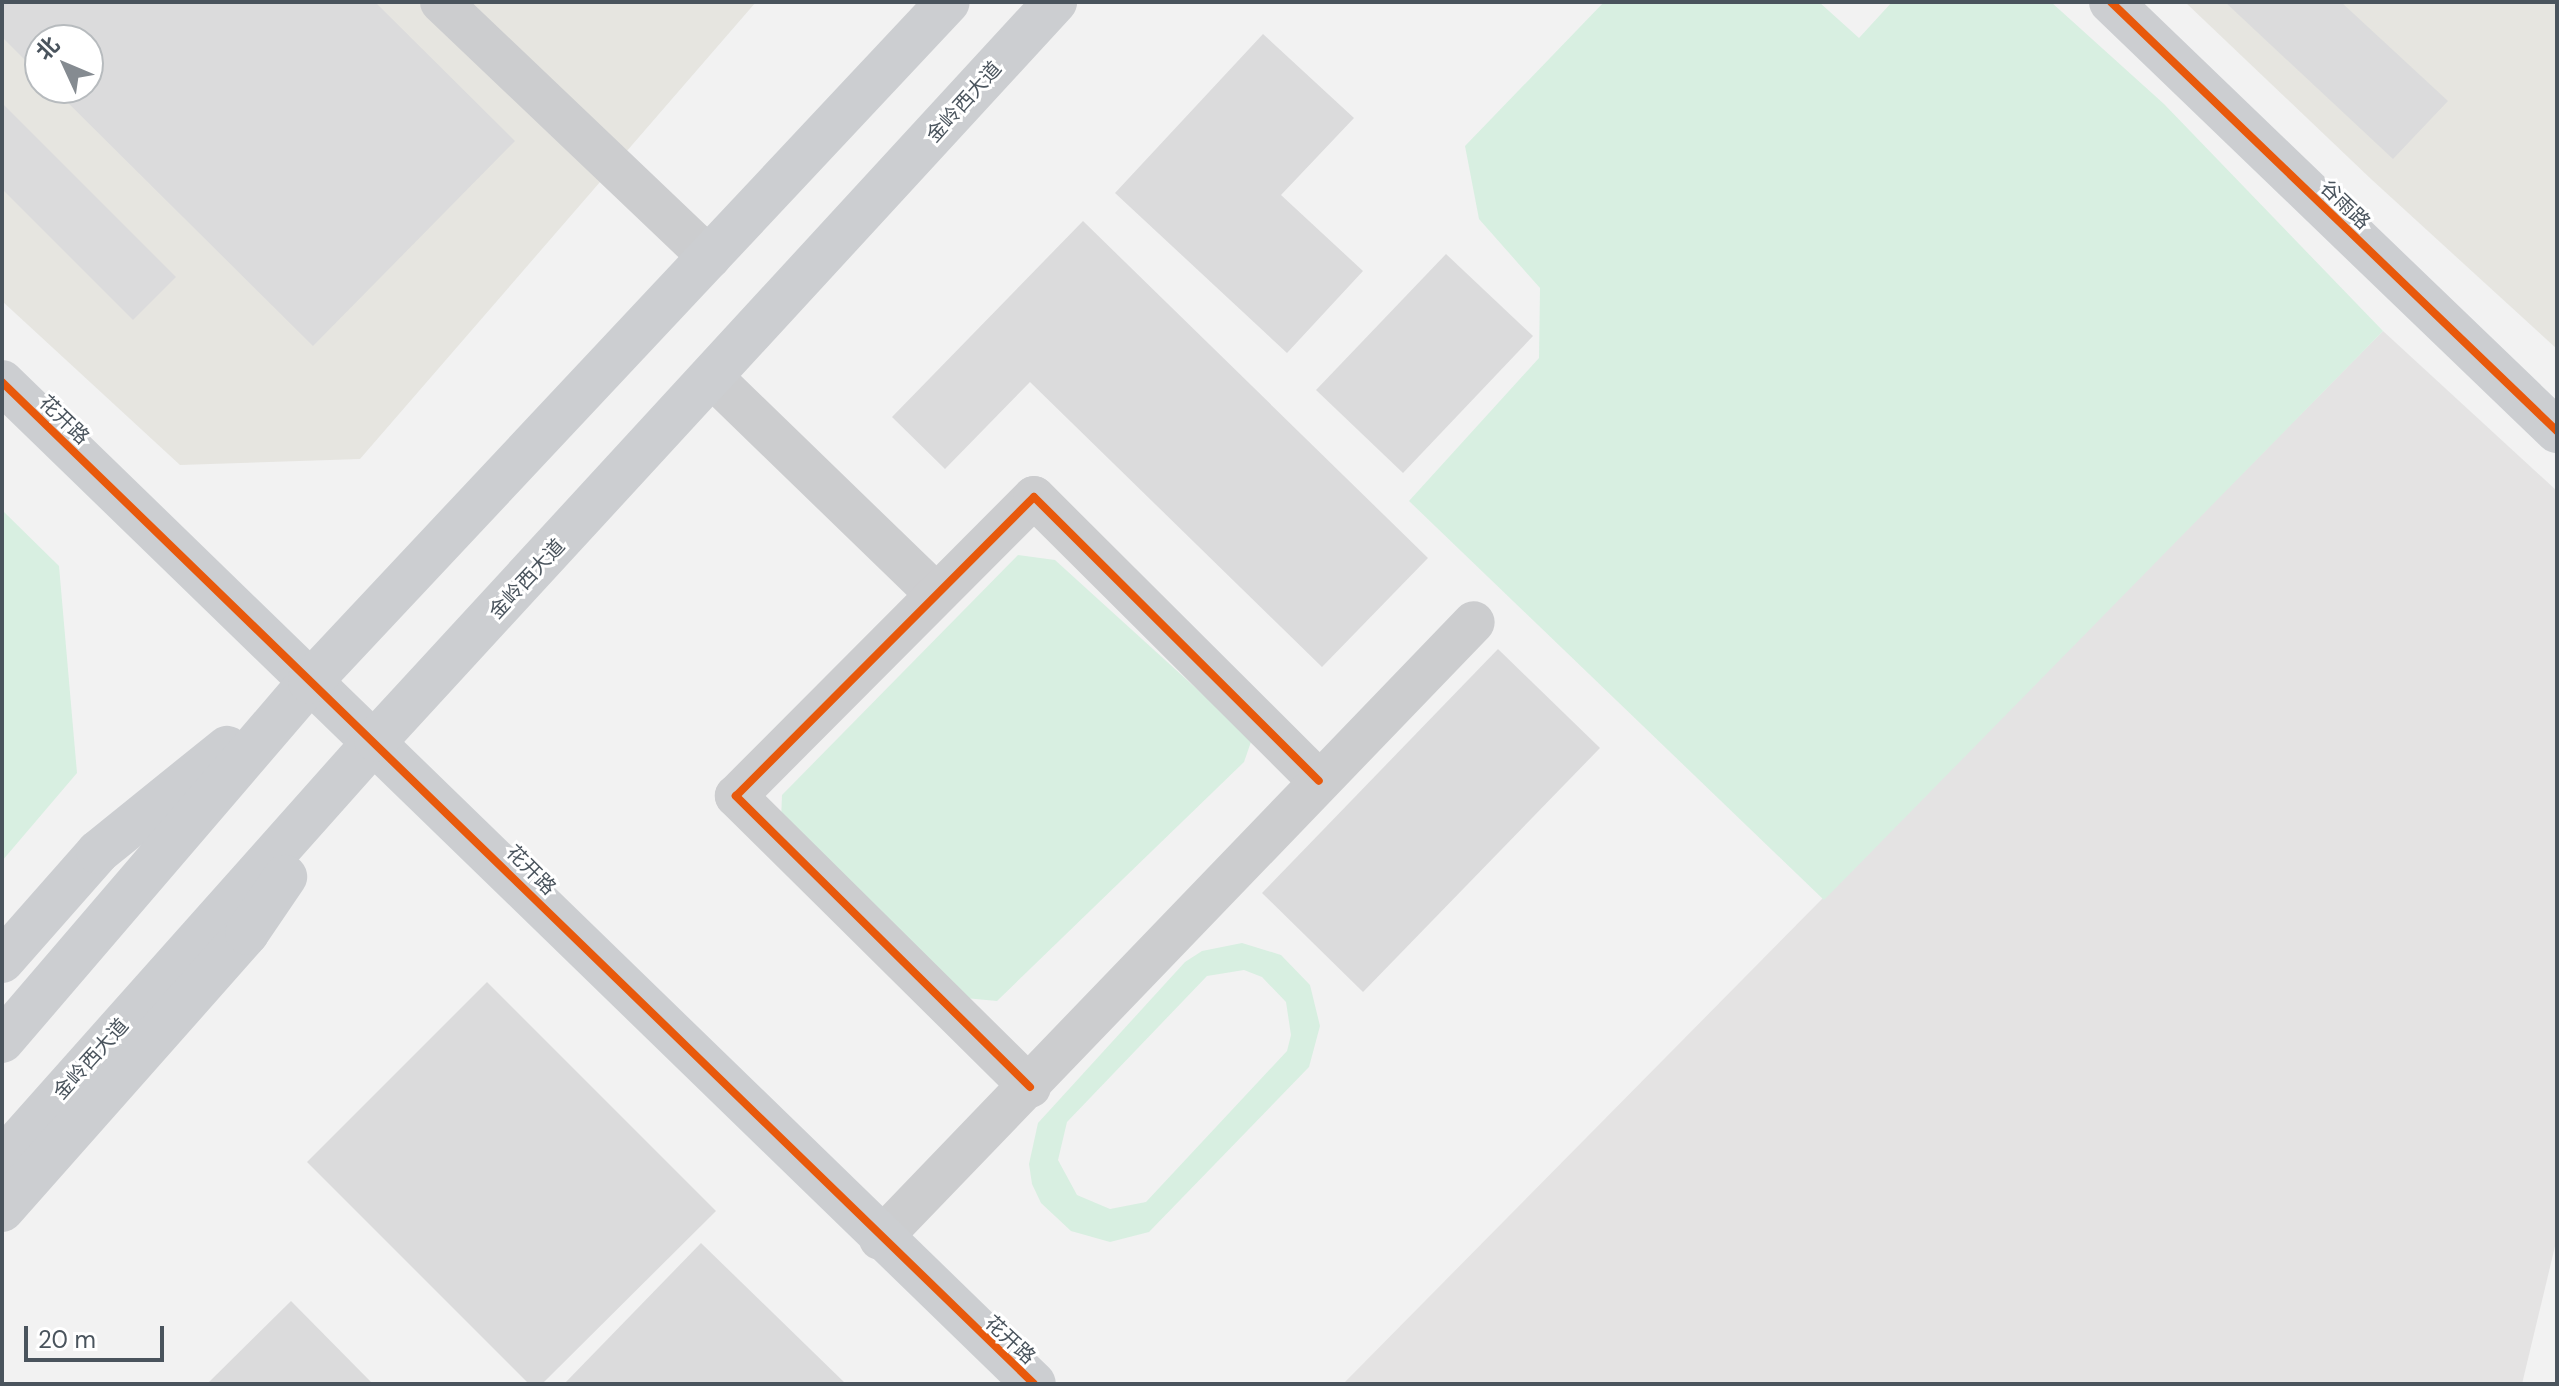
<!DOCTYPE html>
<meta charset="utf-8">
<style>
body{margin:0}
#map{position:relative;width:2559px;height:1386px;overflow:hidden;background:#f2f2f2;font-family:"DM Sans","Noto Sans SC",sans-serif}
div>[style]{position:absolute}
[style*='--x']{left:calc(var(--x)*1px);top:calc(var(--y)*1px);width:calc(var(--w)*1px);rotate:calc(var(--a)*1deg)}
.commercial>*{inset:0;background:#e6e5e0}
.education>*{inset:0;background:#e4e3e3}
.green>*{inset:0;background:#d8efe1}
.building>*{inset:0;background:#dbdbdc}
.street>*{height:42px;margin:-21px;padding:0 21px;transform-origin:21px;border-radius:21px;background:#cccdcf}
.secondary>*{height:44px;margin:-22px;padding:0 22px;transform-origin:22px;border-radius:22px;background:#ccced1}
.cycleway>*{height:8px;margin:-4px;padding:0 4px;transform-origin:4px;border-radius:4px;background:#e8590c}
span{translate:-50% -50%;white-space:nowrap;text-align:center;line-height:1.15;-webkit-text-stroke:6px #fff;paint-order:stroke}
.street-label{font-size:20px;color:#4a545d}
.frame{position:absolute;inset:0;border:4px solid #4a545d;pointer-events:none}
.north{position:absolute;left:24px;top:24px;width:80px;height:80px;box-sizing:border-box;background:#fff;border:2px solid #b7bbbe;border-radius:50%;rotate:314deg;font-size:22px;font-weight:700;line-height:32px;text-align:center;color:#4a545d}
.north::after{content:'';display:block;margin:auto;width:28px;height:36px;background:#858b91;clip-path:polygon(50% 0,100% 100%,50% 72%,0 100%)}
.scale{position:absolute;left:24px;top:1326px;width:140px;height:36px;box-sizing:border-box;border:4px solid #4a545d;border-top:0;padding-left:10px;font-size:24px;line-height:28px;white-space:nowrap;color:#4a545d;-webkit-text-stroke:6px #fff;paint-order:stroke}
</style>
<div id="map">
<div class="commercial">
<i style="clip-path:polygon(evenodd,2px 2px,756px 2px,360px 459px,180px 465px,2px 301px,2px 2px,40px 40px,88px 40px,88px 88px,40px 88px,40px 40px)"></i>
<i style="clip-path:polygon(2185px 2px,2557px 2px,2557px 349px,2371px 179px)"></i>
</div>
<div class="education">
<i style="clip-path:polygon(2383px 331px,2557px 491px,2557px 1238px,2522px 1384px,1343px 1384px)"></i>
</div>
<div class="green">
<i style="clip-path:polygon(1604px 2px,1819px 2px,1859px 38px,1892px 2px,2051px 2px,2164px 104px,2383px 331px,1824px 900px,1409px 501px,1539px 358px,1540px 288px,1479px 219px,1465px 146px)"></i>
<i style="clip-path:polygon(2px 510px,59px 566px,77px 773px,2px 861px)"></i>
<i style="clip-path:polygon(1018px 555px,1055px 560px,1252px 739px,1244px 762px,997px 1001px,965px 998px,781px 821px,782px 795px)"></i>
<i style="clip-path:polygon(evenodd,1242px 943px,1281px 955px,1310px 985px,1320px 1026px,1309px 1067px,1149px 1232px,1110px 1242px,1071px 1231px,1041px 1203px,1032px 1184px,1029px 1164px,1038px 1123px,1185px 962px,1202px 951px,1242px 943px,1244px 970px,1262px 977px,1286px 1002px,1291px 1035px,1287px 1051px,1146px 1202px,1110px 1209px,1077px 1195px,1058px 1160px,1067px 1122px,1207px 976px,1244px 970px)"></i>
</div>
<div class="building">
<i style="clip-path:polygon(2px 2px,375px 2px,515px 141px,313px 346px,53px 88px,88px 88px,88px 40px,40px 40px,40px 75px,2px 37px)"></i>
<i style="clip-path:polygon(2225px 2px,2341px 2px,2448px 101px,2393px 159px)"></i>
<i style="clip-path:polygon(1263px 34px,1354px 118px,1281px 195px,1363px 271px,1287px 353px,1115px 193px)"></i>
<i style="clip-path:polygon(2px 103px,176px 277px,133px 320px,2px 189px)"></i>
<i style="clip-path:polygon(1083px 221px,1428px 558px,1322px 667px,1030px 382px,945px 469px,892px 417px)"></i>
<i style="clip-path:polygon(1446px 254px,1533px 336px,1403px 473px,1316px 390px)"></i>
<i style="clip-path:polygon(1498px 649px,1600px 748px,1363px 992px,1262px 893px)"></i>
<i style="clip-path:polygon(487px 982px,716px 1211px,542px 1384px,529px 1384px,307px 1162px)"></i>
<i style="clip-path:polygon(701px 1243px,846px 1384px,564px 1384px)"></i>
<i style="clip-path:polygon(291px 1301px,373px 1384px,207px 1384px)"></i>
</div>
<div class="street">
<i style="--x:441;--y:2;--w:371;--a:43.6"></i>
<i style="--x:714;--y:379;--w:306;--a:44.1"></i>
<i style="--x:1030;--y:1087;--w:414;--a:-135.3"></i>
<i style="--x:736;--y:796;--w:422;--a:-45.1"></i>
<i style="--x:1034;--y:497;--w:402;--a:44.9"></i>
<i style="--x:880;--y:1239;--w:856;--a:-46.09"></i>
</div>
<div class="secondary">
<i style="--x:2111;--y:2;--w:619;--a:43.89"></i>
<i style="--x:2;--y:382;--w:1438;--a:44.15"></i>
<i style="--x:2;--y:961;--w:145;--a:-48.6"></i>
<i style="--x:98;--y:852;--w:166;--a:-38.9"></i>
<i style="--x:2;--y:1041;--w:473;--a:-49.4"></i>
<i style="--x:310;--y:682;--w:932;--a:-46.83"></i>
<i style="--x:2;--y:1160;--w:562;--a:-48.32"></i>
<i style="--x:376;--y:740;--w:1003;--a:-47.38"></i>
<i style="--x:2;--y:1210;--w:370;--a:-48.5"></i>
<i style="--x:247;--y:933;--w:68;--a:-55.8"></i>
</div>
<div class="cycleway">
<i style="--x:2111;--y:2;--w:619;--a:43.89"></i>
<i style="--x:2;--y:382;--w:1438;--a:44.15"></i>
<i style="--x:1030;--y:1087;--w:414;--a:-135.3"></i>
<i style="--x:736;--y:796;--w:422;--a:-45.1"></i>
<i style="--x:1034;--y:497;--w:402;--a:44.9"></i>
</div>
<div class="street-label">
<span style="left:964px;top:102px;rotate:-48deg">金岭西大道</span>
<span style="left:2345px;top:205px;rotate:44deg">谷雨路</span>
<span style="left:64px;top:420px;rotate:44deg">花开路</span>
<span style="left:527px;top:579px;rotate:-47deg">金岭西大道</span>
<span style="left:531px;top:870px;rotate:45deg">花开路</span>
<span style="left:91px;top:1059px;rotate:-48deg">金岭西大道</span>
<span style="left:1010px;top:1340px;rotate:43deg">花开路</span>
</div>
<div class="frame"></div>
<div class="north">北</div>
<div class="scale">20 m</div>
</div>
